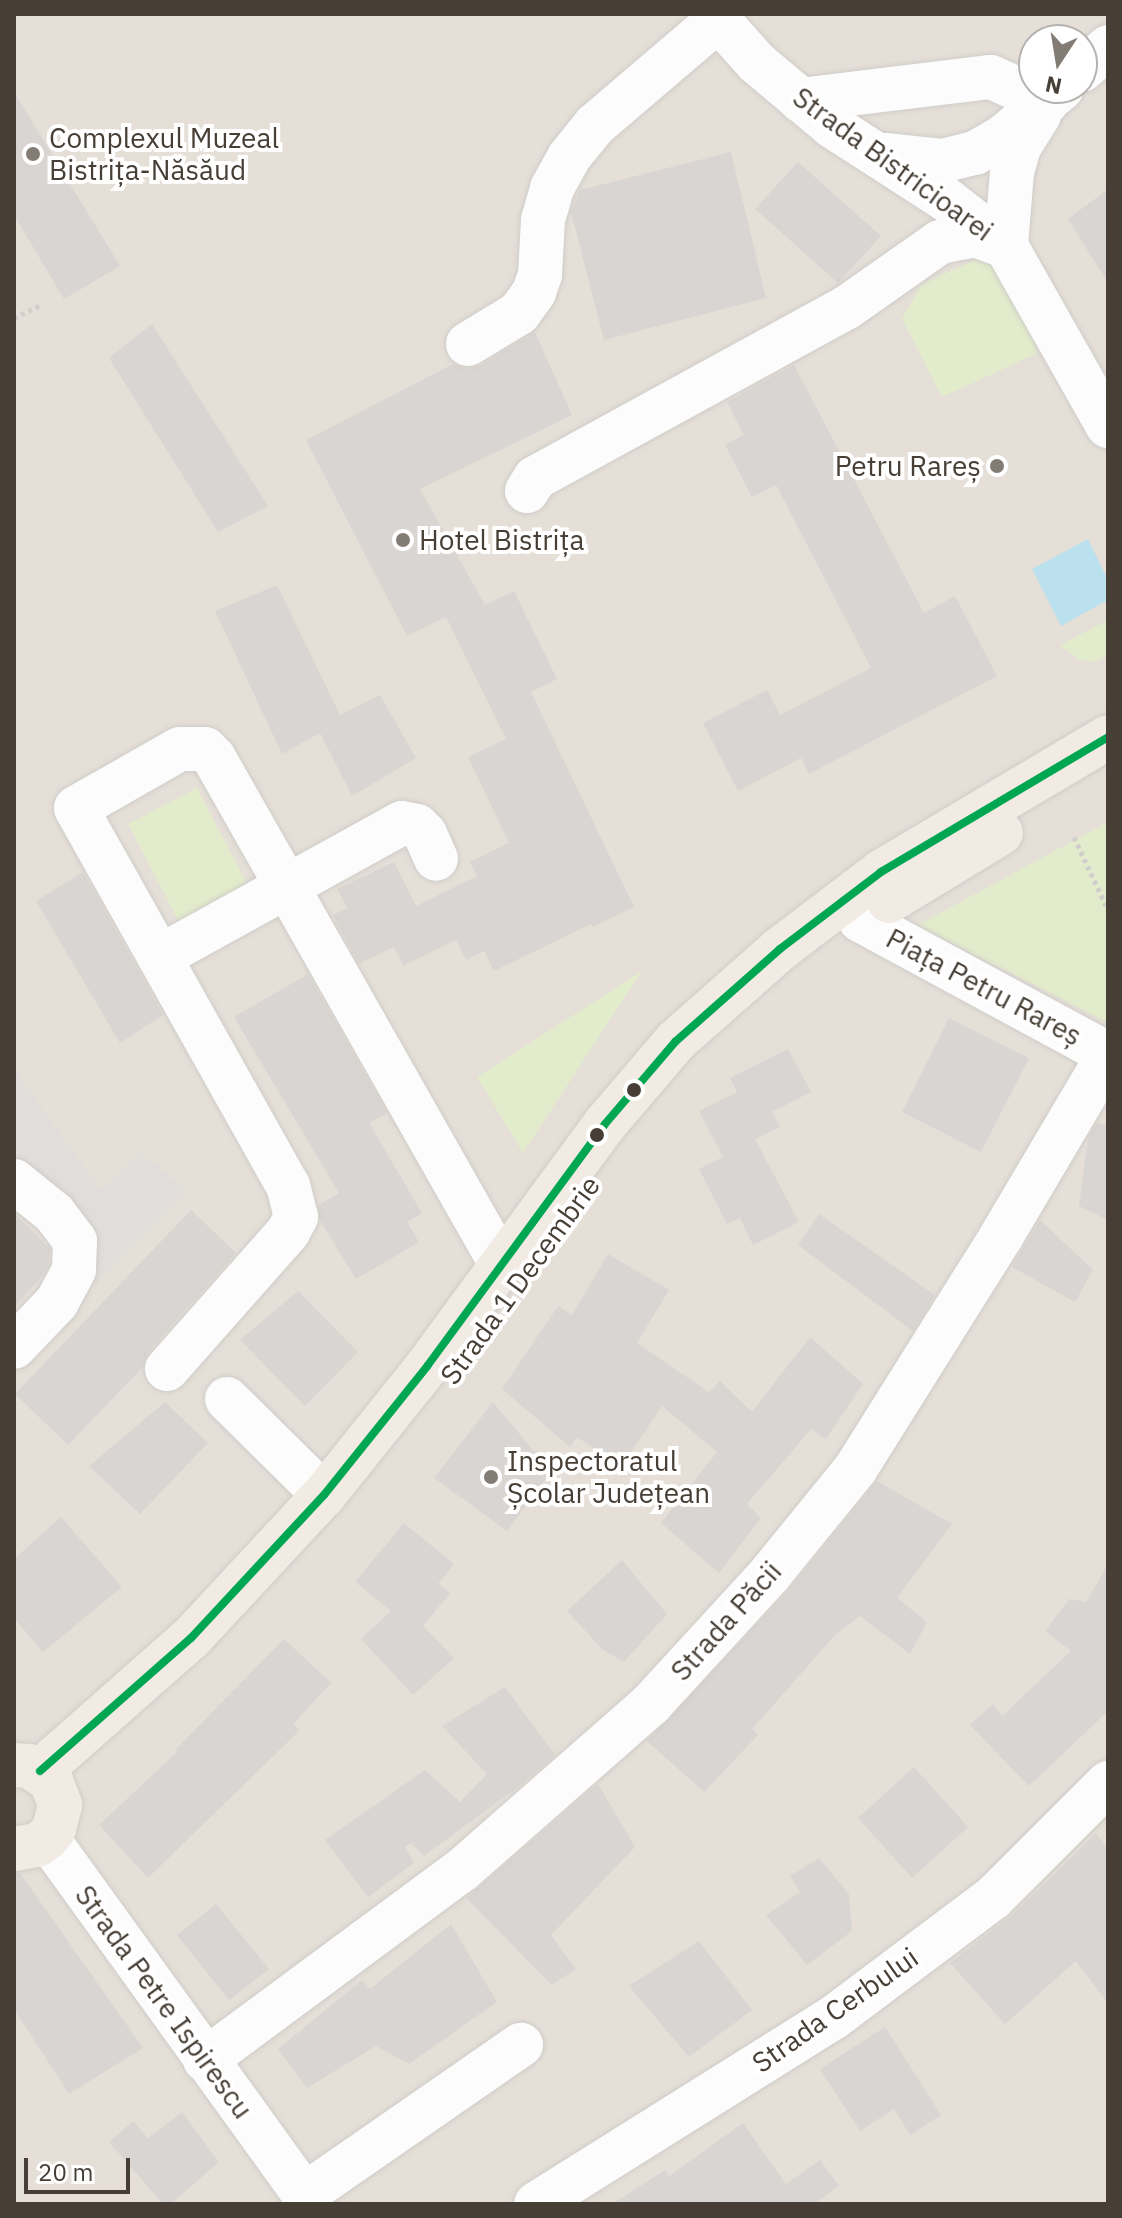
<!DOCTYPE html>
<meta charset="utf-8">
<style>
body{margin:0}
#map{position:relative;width:1122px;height:2218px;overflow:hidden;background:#f1eeeb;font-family:"IBM Plex Sans",sans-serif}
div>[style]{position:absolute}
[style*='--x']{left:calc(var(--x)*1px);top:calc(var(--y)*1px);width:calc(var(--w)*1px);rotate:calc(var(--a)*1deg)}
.residential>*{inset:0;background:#e5dfd8}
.green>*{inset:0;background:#e2ebcb}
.parking>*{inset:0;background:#e0ddda}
.water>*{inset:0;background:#bbe1ef}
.building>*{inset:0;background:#d9d5d2}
.path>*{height:5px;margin-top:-2.5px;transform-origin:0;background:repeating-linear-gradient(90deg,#d2cecb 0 4px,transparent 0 8px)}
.roads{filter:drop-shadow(0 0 2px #cfccc8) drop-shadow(0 0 2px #cfccc8)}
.minor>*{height:44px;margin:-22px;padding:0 22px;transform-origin:22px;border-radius:22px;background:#fdfcfc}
.major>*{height:44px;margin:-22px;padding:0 22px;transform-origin:22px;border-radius:22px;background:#f1ebe4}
.bus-1>*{height:8px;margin:-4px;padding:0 4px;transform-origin:4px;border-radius:4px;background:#00a651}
.dots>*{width:22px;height:22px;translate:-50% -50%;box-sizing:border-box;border:4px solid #fff;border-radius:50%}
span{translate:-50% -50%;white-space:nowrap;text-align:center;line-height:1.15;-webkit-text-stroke:8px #fff;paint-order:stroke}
.poi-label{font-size:28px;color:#473f36}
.left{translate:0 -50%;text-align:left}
.right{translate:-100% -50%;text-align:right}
.street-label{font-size:28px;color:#473f36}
.frame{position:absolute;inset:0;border:16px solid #473f36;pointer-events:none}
.north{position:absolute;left:1018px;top:24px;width:80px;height:80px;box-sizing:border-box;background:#fff;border:2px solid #b5b2af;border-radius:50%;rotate:192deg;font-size:22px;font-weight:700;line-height:32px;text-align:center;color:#473f36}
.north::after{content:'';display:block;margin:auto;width:28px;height:36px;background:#827c75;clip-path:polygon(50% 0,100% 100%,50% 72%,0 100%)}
.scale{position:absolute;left:24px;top:2158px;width:106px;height:36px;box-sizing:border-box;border:4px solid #473f36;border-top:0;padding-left:10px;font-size:24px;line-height:28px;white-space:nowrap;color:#473f36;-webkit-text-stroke:6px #fff;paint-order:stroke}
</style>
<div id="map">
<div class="residential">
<i style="clip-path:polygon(evenodd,14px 14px,1108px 14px,1108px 2204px,14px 2204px,14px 14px,1034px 40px,1082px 40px,1082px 88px,1034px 88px,1034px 40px)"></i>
</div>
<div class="green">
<i style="clip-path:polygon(979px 258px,1005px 276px,1038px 353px,942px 397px,902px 319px,922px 284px)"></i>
<i style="clip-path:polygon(1108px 620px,1108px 656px,1093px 662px,1078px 659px,1060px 645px)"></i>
<i style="clip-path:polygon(197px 788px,249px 888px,180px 924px,128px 824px)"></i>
<i style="clip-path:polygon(1108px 822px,1108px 1023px,918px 925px)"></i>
<i style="clip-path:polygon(642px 971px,523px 1153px,477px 1077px)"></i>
</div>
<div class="parking">
<i style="clip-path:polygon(14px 1069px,101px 1190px,140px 1152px,187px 1191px,96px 1284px,14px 1192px)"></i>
</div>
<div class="water">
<i style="clip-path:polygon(1088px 539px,1108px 580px,1108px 600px,1061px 626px,1032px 569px)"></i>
</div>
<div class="building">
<i style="clip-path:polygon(14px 92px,120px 266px,64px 299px,14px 215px)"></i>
<i style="clip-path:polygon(731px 152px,766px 298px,604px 340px,571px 212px,580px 190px)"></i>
<i style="clip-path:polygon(798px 162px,881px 236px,838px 283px,755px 209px)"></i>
<i style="clip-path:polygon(1108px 189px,1108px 283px,1068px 219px)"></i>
<i style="clip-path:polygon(152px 324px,268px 506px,218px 532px,109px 358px)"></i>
<i style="clip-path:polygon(535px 332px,572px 415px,420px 489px,485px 605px,514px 591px,557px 679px,531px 692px,634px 907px,593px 927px,591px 924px,494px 971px,484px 951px,466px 960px,456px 940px,403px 966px,394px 947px,359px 964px,333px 915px,347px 908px,337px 889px,394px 862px,416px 906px,477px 876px,470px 862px,509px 843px,468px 757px,506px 739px,446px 617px,407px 636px,306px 440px,453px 364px,468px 369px,481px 365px)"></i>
<i style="clip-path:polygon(794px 365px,924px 613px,955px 596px,997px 676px,809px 774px,801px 758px,738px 791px,703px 723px,767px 690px,780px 715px,871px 668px,776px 485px,752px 497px,725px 445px,744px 435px,727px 402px)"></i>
<i style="clip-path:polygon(277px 585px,340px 715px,380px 695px,416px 758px,352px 796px,320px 733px,282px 754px,215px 611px)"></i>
<i style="clip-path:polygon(83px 872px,163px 1015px,120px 1043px,36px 901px)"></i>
<i style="clip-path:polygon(308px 974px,387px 1113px,369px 1123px,422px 1213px,407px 1222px,419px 1242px,356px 1279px,319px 1219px,319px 1205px,339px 1193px,234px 1017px)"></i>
<i style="clip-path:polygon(949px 1018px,1029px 1058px,981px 1152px,902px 1112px)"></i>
<i style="clip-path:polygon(788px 1049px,811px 1092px,772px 1112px,780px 1127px,755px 1139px,799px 1222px,753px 1245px,740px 1218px,727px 1224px,699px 1169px,723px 1157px,699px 1111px,737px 1092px,730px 1078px)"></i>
<i style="clip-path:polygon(1097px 1123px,1108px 1124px,1108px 1220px,1079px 1206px,1088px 1138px)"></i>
<i style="clip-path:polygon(191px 1210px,236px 1253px,148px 1352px,143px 1367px,68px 1445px,15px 1394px)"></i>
<i style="clip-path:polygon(14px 1213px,50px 1249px,49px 1263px,43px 1275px,14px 1307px)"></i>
<i style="clip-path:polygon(819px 1214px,935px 1295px,913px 1331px,798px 1245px)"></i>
<i style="clip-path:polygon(1040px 1220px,1093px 1270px,1075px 1302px,1012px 1267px)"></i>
<i style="clip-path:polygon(608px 1254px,669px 1290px,637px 1343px,709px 1392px,720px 1381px,752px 1412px,810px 1337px,863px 1384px,826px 1439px,811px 1429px,747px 1504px,761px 1518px,719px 1573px,661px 1523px,717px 1452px,662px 1406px,621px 1467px,577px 1437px,570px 1447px,502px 1389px,558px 1306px,572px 1315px)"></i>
<i style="clip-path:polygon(298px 1291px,358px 1352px,305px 1406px,240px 1340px)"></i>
<i style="clip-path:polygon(165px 1402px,208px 1443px,140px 1514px,89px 1466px)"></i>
<i style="clip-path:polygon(493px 1402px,551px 1472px,507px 1531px,434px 1478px)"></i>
<i style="clip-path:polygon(877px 1481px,952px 1524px,897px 1598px,927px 1622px,910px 1654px,860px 1616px,836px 1634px,752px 1729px,758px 1735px,704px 1792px,647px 1741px,788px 1591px)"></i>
<i style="clip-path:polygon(61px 1517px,122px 1587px,43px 1652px,14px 1618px,14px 1559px)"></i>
<i style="clip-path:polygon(404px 1523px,454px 1564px,438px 1584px,450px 1593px,423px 1626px,454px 1658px,413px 1695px,361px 1639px,391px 1611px,355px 1582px)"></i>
<i style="clip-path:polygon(622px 1560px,667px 1614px,624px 1662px,603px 1650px,567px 1611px)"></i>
<i style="clip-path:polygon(1108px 1564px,1108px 1711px,1029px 1786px,970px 1725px,993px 1704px,1002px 1716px,1071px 1651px,1045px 1631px,1069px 1599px,1086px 1602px)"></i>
<i style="clip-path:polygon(284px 1639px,331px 1683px,293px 1724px,300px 1730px,148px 1878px,99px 1825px,177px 1752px,175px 1750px)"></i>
<i style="clip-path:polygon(505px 1687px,555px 1755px,522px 1784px,424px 1856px,411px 1843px,405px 1847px,414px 1863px,368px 1897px,325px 1840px,425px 1770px,460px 1802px,487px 1774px,442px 1726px)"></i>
<i style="clip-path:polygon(914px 1767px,968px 1827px,912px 1878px,858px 1818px)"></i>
<i style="clip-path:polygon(598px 1784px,635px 1847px,551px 1935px,576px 1969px,552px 1985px,466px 1898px)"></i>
<i style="clip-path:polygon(1096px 1834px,1108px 1850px,1108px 2003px,1076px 1961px,1005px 2024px,950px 1963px,1011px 1916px)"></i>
<i style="clip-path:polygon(819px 1858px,849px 1894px,852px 1931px,807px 1965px,766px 1915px,800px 1892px,790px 1876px)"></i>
<i style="clip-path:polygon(14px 1873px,20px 1873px,143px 2048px,69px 2094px,14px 2009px)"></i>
<i style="clip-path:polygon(216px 1904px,269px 1969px,229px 2000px,177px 1935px)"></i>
<i style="clip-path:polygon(451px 1924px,497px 2002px,409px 2064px,376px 2046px,307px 2088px,278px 2049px,362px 1980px,370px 1989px)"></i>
<i style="clip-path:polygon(699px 1941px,752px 2010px,689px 2057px,629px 1986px)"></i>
<i style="clip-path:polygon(885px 2027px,941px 2115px,910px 2135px,894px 2109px,860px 2131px,820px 2069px)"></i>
<i style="clip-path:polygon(182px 2112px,219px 2162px,171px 2204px,163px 2204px,109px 2142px,133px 2121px,148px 2138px)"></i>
<i style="clip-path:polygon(743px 2123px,786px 2184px,820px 2160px,839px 2186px,814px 2204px,612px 2204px,665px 2170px,669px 2176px)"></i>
</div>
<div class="path">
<i style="--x:14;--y:318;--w:32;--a:-26"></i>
<i style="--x:1074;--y:837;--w:81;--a:65"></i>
</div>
<div class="roads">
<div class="minor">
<i style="--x:713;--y:14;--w:66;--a:48.1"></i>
<i style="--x:757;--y:63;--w:98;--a:40"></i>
<i style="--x:832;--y:126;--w:137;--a:32.8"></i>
<i style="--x:947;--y:200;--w:75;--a:37.9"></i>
<i style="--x:1006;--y:246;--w:207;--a:60.5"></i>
<i style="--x:1082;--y:70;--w:35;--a:-41"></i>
<i style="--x:800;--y:100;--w:192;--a:-6.9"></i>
<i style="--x:991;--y:77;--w:61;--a:24.1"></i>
<i style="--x:885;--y:155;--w:57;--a:6"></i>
<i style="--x:942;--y:161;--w:34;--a:-14"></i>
<i style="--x:975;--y:153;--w:34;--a:-30"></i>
<i style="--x:1004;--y:136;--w:75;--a:-39.6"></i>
<i style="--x:1006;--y:246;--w:74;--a:-85.4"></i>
<i style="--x:1012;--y:172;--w:26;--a:-74"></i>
<i style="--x:1019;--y:147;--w:38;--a:-58"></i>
<i style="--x:468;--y:344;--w:60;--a:-31.3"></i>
<i style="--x:519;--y:313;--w:26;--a:-54"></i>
<i style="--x:534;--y:292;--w:18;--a:-71"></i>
<i style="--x:540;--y:275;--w:55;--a:-86.9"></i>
<i style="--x:543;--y:220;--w:33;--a:-74"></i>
<i style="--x:552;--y:188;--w:35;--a:-61"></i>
<i style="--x:569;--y:157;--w:41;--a:-50.9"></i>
<i style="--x:595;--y:125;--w:162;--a:-40.5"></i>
<i style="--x:527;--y:491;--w:15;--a:-58"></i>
<i style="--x:535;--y:478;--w:354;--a:-28.7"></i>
<i style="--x:846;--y:308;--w:115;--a:-35.1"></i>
<i style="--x:940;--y:242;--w:36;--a:-11"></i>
<i style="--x:975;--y:235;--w:33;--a:20"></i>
<i style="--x:860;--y:920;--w:282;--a:28.4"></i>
<i style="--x:161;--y:956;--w:275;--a:-28.9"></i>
<i style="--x:402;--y:823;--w:15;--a:11"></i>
<i style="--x:417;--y:826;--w:11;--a:45"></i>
<i style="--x:425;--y:834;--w:27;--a:66"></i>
<i style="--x:14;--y:1181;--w:51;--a:38.7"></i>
<i style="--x:54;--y:1213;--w:35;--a:53"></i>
<i style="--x:75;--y:1241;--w:29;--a:92"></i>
<i style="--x:74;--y:1270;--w:36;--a:118"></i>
<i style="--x:57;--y:1302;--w:62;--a:133.7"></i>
<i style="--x:167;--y:1369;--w:183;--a:-48.5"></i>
<i style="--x:288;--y:1232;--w:17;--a:-62"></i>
<i style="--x:296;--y:1217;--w:32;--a:-104"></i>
<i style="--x:288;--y:1186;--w:433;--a:-119.3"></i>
<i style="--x:76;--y:808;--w:120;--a:-29.6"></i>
<i style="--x:180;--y:749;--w:25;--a:0"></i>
<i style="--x:205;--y:749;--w:13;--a:45"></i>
<i style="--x:214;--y:758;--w:582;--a:60.44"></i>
<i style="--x:227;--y:1399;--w:136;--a:44.7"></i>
<i style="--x:47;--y:1838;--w:451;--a:54.2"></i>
<i style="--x:205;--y:2060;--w:320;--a:-36.5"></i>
<i style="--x:462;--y:1870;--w:252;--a:-41.3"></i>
<i style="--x:651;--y:1704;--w:176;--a:-47.5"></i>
<i style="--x:770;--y:1574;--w:136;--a:-50.9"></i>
<i style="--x:856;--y:1468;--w:275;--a:-57.9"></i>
<i style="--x:1002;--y:1235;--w:208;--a:-59.4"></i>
<i style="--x:304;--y:2195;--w:264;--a:-34.7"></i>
<i style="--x:536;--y:2204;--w:350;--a:-32.1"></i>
<i style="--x:833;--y:2018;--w:200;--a:-36.9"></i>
<i style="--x:993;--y:1898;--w:163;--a:-45"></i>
</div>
<div class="major">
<i style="--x:889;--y:901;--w:131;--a:-31.3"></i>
<i style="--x:14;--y:1765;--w:15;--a:4"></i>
<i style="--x:29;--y:1766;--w:27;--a:34"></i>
<i style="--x:51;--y:1781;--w:26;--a:69"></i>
<i style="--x:60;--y:1805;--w:25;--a:104"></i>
<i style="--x:54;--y:1829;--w:11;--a:128"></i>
<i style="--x:47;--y:1838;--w:12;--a:145"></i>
<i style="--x:37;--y:1845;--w:23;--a:170"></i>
<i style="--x:40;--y:1771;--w:201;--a:-41.4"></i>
<i style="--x:191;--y:1638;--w:195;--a:-47.1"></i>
<i style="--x:324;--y:1495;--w:166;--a:-51.3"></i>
<i style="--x:428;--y:1365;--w:299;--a:-53.7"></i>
<i style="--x:605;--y:1124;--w:109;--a:-49.5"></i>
<i style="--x:676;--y:1041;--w:139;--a:-41.5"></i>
<i style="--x:780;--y:949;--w:127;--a:-37.3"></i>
<i style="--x:881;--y:872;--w:264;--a:-30.7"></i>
</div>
</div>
<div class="bus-1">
<i style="--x:40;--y:1771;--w:201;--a:-41.4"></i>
<i style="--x:191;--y:1638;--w:195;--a:-47.1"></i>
<i style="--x:324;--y:1495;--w:166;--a:-51.3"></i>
<i style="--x:428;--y:1365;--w:299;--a:-53.7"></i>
<i style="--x:605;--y:1124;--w:109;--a:-49.5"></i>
<i style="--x:676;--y:1041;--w:139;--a:-41.5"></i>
<i style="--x:780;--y:949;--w:127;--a:-37.3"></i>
<i style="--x:881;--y:872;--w:264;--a:-30.7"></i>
</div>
<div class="dots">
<i style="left:33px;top:154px;background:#827c75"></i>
<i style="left:997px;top:466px;background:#827c75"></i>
<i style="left:403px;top:540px;background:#827c75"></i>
<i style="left:634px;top:1090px;background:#473f36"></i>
<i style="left:597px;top:1135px;background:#473f36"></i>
<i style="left:491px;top:1477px;background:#827c75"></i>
</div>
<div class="poi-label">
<span class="left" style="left:49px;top:154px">Complexul Muzeal<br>Bistrița-Năsăud</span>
<span class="right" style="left:981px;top:466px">Petru Rareș</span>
<span class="left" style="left:419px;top:540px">Hotel Bistrița</span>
<span class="left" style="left:507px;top:1477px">Inspectoratul<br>Școlar Județean</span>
</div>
<div class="street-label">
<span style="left:893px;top:164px;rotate:36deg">Strada Bistricioarei</span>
<span style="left:984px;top:987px;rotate:28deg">Piața Petru Rareș</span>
<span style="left:520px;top:1280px;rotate:-54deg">Strada 1 Decembrie</span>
<span style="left:726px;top:1621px;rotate:-48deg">Strada Păcii</span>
<span style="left:164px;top:2002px;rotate:54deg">Strada Petre Ispirescu</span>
<span style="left:835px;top:2010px;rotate:-35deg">Strada Cerbului</span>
</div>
<div class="frame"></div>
<div class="north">N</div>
<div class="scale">20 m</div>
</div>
